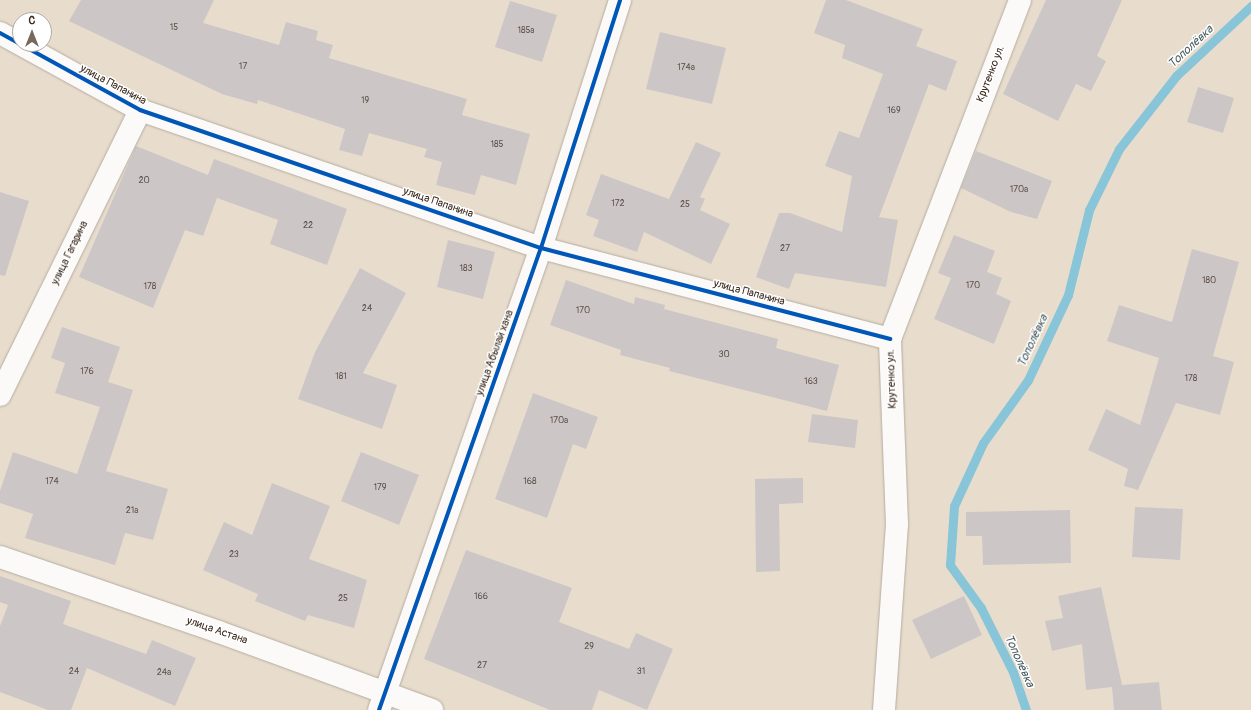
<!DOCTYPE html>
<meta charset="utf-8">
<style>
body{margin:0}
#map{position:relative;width:1251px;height:710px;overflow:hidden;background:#e8ddcd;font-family:Pangolin,sans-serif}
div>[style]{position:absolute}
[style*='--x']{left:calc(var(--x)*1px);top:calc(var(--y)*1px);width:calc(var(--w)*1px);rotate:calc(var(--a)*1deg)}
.stream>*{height:9px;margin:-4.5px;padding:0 4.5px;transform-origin:4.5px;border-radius:4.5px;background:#89c5d8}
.building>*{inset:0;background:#ccc6c7}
.roads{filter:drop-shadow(0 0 1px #b4aca1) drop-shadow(0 0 1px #b4aca1)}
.minor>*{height:22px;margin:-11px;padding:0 11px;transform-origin:11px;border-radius:11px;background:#fcfaf8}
.tertiary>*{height:22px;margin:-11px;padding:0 11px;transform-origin:11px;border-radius:11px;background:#fcfaf8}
.cycleway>*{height:4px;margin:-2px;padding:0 2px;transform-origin:2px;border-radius:2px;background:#0057b8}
span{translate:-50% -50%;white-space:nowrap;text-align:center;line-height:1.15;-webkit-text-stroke:3px #fff;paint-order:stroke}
.number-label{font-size:9px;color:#5f5148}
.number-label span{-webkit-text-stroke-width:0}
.street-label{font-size:11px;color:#3b2a1e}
.water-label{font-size:12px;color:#485d61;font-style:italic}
.north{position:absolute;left:12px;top:12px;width:40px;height:40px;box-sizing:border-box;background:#fff;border:1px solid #b1aaa5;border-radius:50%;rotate:0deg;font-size:11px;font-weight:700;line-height:16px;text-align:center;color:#3b2a1e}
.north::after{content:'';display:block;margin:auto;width:14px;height:18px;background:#78695b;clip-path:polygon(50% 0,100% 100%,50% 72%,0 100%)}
</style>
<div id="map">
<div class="stream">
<i style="--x:1026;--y:710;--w:40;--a:-108.9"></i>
<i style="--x:1013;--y:672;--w:72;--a:-116.6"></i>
<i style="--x:981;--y:608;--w:53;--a:-125.8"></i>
<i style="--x:950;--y:565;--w:59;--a:-86.1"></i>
<i style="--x:954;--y:506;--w:69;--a:-65.3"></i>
<i style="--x:983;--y:443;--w:77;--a:-54.5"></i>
<i style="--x:1028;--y:380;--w:94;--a:-64.8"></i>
<i style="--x:1068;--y:295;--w:88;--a:-76.1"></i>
<i style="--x:1089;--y:210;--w:68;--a:-63.8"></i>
<i style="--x:1119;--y:149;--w:93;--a:-52"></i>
<i style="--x:1176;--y:76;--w:103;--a:-43"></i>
</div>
<div class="building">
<i style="clip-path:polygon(81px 0,214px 0,203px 23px,279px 45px,286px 22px,318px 31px,316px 40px,333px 45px,329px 58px,467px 99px,462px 115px,530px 134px,516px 185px,481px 175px,475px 195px,436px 185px,442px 162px,424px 157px,427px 149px,369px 133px,362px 156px,339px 150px,345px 129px,258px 100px,257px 104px,222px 94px,69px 21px)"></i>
<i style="clip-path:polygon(826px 0,846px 0,923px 29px,916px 46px,957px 61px,946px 91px,929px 84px,879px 217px,898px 220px,886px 287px,795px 273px,789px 289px,756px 277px,779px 213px,790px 213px,842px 232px,852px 176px,825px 166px,839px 131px,859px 138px,883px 74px,842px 58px,845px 45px,814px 33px)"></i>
<i style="clip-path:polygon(1046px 0,1122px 0,1097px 56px,1106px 61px,1091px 91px,1076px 84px,1058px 121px,1003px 94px)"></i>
<i style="clip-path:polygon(510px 1px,557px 15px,542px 62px,495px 47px)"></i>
<i style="clip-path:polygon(660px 32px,726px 48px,712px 104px,646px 89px)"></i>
<i style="clip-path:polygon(1198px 87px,1234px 98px,1223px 133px,1187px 122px)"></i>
<i style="clip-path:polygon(696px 142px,721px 153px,700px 197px,705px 199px,700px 210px,730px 224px,711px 264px,644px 232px,637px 252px,593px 236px,599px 220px,586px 215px,601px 174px,669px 199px)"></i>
<i style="clip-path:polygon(136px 146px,208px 175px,214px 159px,347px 209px,327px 265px,270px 244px,278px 220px,217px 198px,203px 236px,185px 230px,153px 308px,79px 277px)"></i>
<i style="clip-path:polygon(976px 151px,1052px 181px,1037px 219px,1011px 212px,961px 188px)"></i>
<i style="clip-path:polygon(0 192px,29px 201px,5px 276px,0 275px)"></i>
<i style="clip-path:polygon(954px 235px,995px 251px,987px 272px,1002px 278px,996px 294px,1011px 301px,994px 344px,934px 319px,951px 278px,938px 273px)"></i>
<i style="clip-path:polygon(448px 240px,495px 252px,483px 299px,437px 287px)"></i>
<i style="clip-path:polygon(1192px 249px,1239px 262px,1213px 356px,1234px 362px,1220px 415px,1176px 403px,1138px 490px,1124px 486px,1128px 469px,1088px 450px,1106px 409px,1140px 425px,1159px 358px,1107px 341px,1119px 305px,1172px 322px)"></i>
<i style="clip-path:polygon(360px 268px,406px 293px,363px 373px,397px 385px,382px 429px,298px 399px,315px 352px)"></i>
<i style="clip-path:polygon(566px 280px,634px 304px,635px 297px,665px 305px,664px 309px,778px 339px,776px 348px,839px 365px,827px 411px,669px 371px,670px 368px,620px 355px,621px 350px,550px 325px)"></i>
<i style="clip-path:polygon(62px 327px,120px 347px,108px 382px,133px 390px,106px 471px,168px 489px,153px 540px,125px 533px,115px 565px,25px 538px,33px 514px,0 503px,0 491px,13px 452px,77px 474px,100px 407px,55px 393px,65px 363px,51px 358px)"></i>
<i style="clip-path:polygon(533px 393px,598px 417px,586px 449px,573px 444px,547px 518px,495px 499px)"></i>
<i style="clip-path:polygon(812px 414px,858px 420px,855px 448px,808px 442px)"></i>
<i style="clip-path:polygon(361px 452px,419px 475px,399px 525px,341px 501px)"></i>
<i style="clip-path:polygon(803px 478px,803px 503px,779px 504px,780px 571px,756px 572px,755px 479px)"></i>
<i style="clip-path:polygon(272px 483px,330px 506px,309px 559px,367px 580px,354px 628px,308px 615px,305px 621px,255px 601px,258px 594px,203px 570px,224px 522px,252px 535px)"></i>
<i style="clip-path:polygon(1135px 507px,1183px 509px,1180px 560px,1132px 557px)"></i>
<i style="clip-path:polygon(1070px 510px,1071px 563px,983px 565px,982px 536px,966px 536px,966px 512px)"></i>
<i style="clip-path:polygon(466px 550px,572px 588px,559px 622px,629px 649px,636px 633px,673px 649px,647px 710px,599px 690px,592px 710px,550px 710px,424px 659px)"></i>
<i style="clip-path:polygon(0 576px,71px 601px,63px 624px,146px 654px,152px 640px,196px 658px,175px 706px,87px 668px,71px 710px,48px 710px,0 692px,0 626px,8px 605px,0 602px)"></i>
<i style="clip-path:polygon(1101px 587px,1122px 685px,1159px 682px,1162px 710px,1114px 710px,1112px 687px,1086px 690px,1082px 644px,1052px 651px,1045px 621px,1063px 618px,1058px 596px)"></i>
<i style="clip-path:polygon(964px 596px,982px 635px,931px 659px,912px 620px)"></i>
</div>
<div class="roads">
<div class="minor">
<i style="--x:0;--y:33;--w:160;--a:28.8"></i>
<i style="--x:140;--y:110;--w:424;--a:19"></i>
<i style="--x:541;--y:248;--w:361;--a:14.6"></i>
<i style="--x:0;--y:395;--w:318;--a:-63.8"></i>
<i style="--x:0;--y:557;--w:231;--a:18.9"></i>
<i style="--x:219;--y:632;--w:227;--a:20.1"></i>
<i style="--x:884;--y:710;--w:186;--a:-86"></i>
<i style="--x:897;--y:524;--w:185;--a:-92.2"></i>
<i style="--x:890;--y:339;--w:363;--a:-69"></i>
</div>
<div class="tertiary">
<i style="--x:379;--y:710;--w:490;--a:-70.7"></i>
<i style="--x:541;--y:248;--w:260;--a:-72.3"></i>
</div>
</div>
<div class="cycleway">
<i style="--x:0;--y:33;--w:160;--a:28.8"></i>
<i style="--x:140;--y:110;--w:424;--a:19"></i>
<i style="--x:541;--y:248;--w:361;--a:14.6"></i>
<i style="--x:379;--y:710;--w:490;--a:-70.7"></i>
<i style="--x:541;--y:248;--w:260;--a:-72.3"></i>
</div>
<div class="number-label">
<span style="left:174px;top:28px">15</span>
<span style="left:526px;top:31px">185а</span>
<span style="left:243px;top:67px">17</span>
<span style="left:686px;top:68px">174а</span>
<span style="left:365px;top:101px">19</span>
<span style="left:894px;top:111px">169</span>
<span style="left:497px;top:145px">185</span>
<span style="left:144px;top:181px">20</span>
<span style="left:1019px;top:190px">170а</span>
<span style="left:618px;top:204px">172</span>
<span style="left:685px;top:205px">25</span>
<span style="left:308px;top:226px">22</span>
<span style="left:785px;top:249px">27</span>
<span style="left:466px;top:269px">183</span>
<span style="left:1209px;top:281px">180</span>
<span style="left:973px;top:286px">170</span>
<span style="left:150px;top:287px">178</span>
<span style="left:367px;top:309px">24</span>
<span style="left:583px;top:311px">170</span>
<span style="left:724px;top:355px">30</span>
<span style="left:87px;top:372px">176</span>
<span style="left:341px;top:377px">181</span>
<span style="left:1191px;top:379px">178</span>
<span style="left:811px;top:382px">163</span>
<span style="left:559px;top:421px">170а</span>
<span style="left:52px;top:482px">174</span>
<span style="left:530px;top:482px">168</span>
<span style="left:380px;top:488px">179</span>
<span style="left:132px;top:511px">21а</span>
<span style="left:234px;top:555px">23</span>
<span style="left:481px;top:597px">166</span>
<span style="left:343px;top:599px">25</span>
<span style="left:589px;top:647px">29</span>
<span style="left:482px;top:666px">27</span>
<span style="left:74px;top:672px">24</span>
<span style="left:641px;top:672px">31</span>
<span style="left:164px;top:673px">24а</span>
</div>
<div class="street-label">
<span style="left:991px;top:74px;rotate:-69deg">Крутенко ул.</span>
<span style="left:113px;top:85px;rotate:28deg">улица Папанина</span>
<span style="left:438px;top:203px;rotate:19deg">улица Папанина</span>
<span style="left:70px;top:253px;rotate:-64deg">улица Гагарина</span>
<span style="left:749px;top:293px;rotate:15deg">улица Папанина</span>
<span style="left:495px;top:353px;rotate:-70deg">улица Абылай хана</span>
<span style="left:892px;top:379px;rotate:-92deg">Крутенко ул.</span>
<span style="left:217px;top:631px;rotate:19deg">улица Астана</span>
</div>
<div class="water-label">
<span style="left:1191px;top:47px;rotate:-43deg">Тополёвка</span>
<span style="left:1033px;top:341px;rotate:-65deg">Тополёвка</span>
<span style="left:1019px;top:661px;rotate:66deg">Тополёвка</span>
</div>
<div class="north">С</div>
</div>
